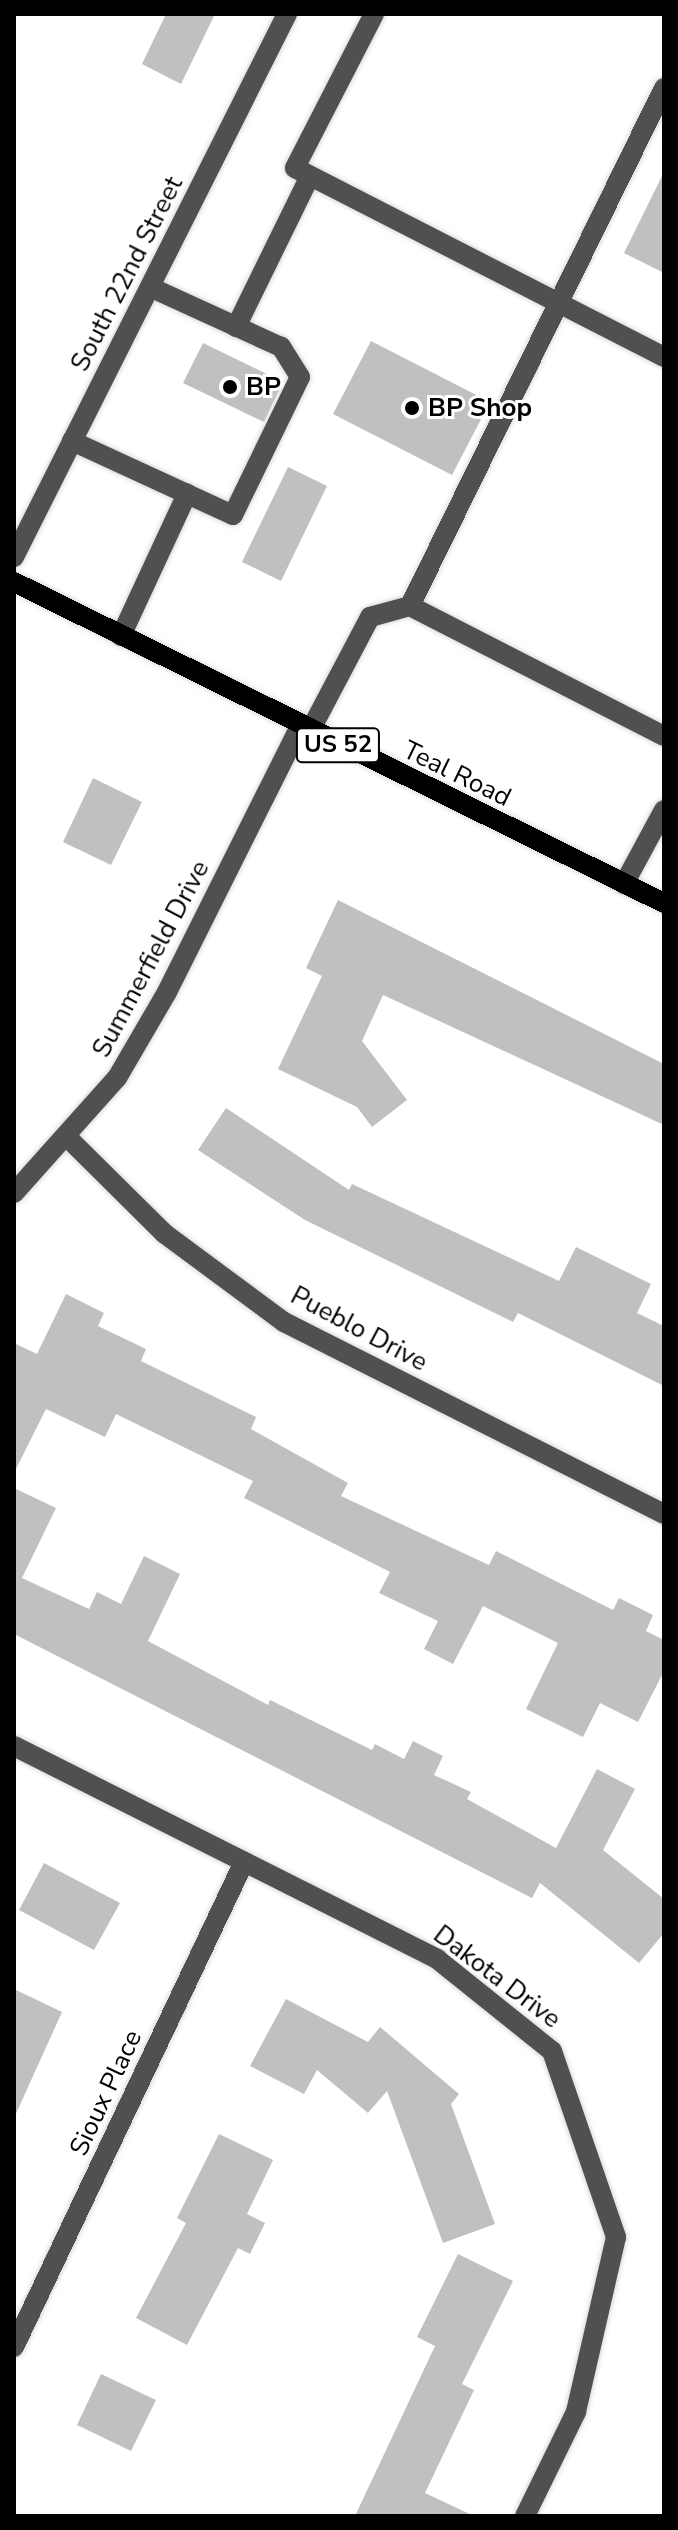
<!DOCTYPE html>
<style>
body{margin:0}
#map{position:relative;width:678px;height:2530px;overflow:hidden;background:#fff;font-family:"Nunito Sans",sans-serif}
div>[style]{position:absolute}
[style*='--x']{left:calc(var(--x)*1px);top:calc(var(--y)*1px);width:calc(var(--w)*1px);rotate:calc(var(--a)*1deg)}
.building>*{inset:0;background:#c0c0c0}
.roads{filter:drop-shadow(0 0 2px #dbdbdb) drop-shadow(0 0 2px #dbdbdb)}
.minor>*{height:20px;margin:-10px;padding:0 10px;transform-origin:10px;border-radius:10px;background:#505050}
.major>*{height:20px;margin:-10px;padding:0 10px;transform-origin:10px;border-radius:10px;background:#000}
.dots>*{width:22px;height:22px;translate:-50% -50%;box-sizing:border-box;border:4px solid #fff;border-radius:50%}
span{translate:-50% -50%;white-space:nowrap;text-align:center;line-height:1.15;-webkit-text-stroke:6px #fff;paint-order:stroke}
.shield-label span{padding:2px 6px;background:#fff;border:2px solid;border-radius:6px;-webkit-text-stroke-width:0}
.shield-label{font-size:24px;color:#000;font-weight:700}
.street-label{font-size:26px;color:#000}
.poi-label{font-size:26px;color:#000;font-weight:700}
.left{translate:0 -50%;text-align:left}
.frame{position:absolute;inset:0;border:16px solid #000;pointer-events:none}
</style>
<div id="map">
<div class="building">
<i style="clip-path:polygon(166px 14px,215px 14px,181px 84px,142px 64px)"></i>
<i style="clip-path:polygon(664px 172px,664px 273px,624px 253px)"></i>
<i style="clip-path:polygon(371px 341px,490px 402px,452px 475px,333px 414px)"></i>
<i style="clip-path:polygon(203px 343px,283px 382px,264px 422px,183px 383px)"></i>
<i style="clip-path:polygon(288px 467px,327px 486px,281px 581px,242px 562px)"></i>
<i style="clip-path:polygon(93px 778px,142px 802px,111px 865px,63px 842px)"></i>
<i style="clip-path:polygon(338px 900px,664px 1064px,664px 1125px,383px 995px,362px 1041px,407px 1100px,372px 1127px,357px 1107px,278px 1069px,322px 976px,306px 968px)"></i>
<i style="clip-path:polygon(226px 1108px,349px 1190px,352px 1184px,559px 1281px,576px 1247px,651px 1284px,637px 1313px,664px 1326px,664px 1386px,518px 1313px,513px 1322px,305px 1220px,198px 1150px)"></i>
<i style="clip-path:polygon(66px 1294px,104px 1313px,98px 1326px,146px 1349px,141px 1361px,256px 1417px,251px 1429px,348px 1483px,341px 1496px,489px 1565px,496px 1551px,613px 1610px,619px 1598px,653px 1615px,646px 1631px,664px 1640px,664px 1671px,638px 1722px,600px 1703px,583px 1737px,526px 1709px,558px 1643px,483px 1606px,453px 1664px,424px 1649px,438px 1621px,379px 1593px,390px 1572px,244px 1498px,253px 1481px,116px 1414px,105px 1437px,46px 1409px,14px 1473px,14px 1343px,37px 1354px)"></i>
<i style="clip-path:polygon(14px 1488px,56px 1508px,22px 1578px,89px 1609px,97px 1592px,121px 1604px,144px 1556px,180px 1574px,148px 1641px,268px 1705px,270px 1700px,372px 1750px,375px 1744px,404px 1759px,413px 1741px,443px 1756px,434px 1775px,471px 1792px,467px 1799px,556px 1848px,597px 1769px,635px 1789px,603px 1850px,664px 1899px,664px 1933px,639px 1963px,540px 1883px,532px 1898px,14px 1634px)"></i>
<i style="clip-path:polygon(44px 1863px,120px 1903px,94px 1950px,19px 1910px)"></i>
<i style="clip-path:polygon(14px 1989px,62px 2012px,14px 2118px)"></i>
<i style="clip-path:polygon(286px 1999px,368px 2042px,380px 2027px,459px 2094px,451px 2104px,495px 2224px,443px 2243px,387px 2091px,368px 2113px,317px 2070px,304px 2094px,250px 2066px)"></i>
<i style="clip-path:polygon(219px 2134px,273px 2160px,247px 2214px,265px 2223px,250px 2254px,238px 2248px,187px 2345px,136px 2318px,186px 2223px,177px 2218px)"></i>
<i style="clip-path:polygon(458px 2254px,513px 2281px,462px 2384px,474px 2390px,425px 2493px,474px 2516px,355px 2516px,435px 2346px,417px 2337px)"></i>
<i style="clip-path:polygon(101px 2374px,156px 2400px,131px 2451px,77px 2425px)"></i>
</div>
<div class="roads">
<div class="minor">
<i style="--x:374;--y:14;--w:173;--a:117.2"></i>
<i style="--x:295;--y:168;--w:415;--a:27.1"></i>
<i style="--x:236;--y:327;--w:168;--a:-63.9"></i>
<i style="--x:72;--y:441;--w:177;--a:24.7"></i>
<i style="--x:233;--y:515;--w:153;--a:-64.1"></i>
<i style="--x:300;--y:377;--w:36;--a:-122"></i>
<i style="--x:281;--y:347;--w:144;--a:-155.4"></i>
<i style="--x:14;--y:557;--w:608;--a:-63.31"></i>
<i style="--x:410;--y:606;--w:285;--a:27.1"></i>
<i style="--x:121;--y:636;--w:157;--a:-65.1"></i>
<i style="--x:310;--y:731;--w:129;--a:-62.2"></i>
<i style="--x:370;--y:617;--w:41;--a:-15.4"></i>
<i style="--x:410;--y:606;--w:577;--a:-63.88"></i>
<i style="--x:624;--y:884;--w:84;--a:-61.6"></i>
<i style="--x:66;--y:1136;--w:139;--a:44.7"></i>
<i style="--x:165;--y:1234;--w:148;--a:36.5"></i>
<i style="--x:284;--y:1322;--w:426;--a:26.8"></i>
<i style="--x:14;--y:1193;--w:154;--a:-48.2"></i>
<i style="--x:117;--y:1078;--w:99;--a:-59.8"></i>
<i style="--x:167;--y:992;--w:297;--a:-63.4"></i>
<i style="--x:14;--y:1746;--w:474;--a:26.7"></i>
<i style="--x:437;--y:1959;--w:147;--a:38.7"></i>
<i style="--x:552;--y:2051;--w:197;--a:71"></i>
<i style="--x:616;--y:2237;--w:180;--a:102.9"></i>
<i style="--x:576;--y:2412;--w:116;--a:116.1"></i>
<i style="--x:14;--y:2347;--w:537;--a:-64.63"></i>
</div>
<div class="major">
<i style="--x:14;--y:582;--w:725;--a:26.28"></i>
</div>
</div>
<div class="dots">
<i style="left:230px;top:387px;background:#000"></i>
<i style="left:412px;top:408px;background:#000"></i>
</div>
<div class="shield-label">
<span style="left:338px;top:745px">US 52</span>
</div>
<div class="street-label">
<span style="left:127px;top:274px;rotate:-63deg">South 22nd Street</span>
<span style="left:457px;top:774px;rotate:26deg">Teal Road</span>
<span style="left:151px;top:959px;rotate:-62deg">Summerfield Drive</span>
<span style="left:359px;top:1329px;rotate:28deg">Pueblo Drive</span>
<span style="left:497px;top:1977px;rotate:37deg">Dakota Drive</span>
<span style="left:106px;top:2093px;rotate:-65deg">Sioux Place</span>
</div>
<div class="poi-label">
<span class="left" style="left:246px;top:387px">BP</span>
<span class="left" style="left:428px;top:408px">BP Shop</span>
</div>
<div class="frame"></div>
</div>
